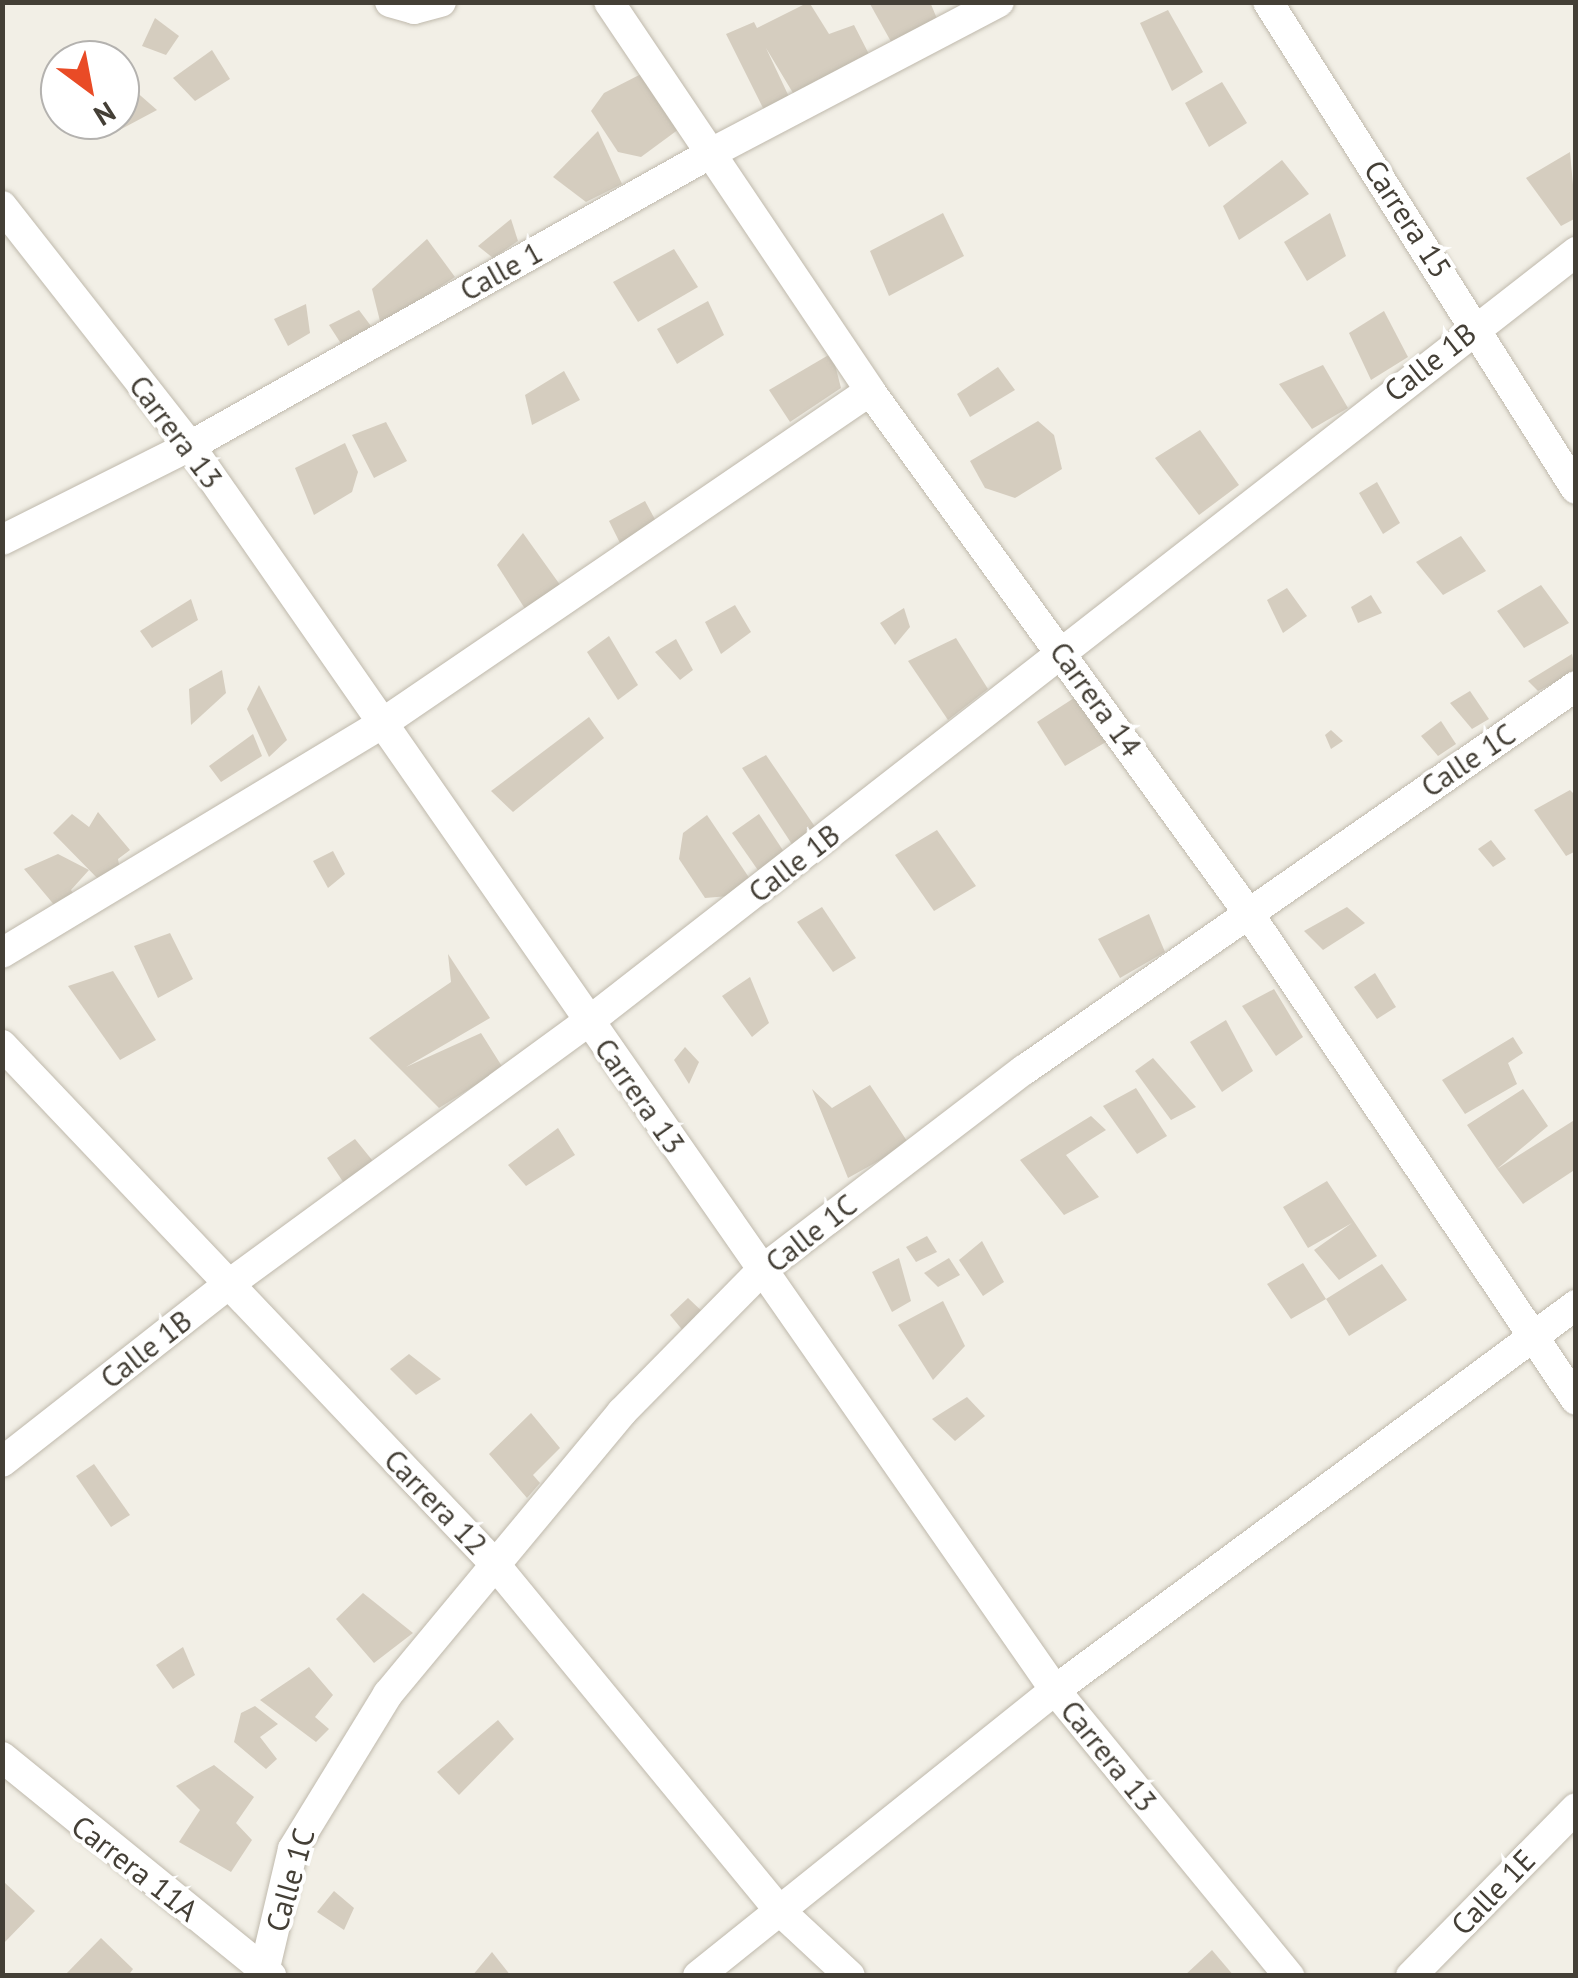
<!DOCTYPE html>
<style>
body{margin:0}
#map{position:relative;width:1578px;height:1978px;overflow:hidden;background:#f2efe6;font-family:"PT Sans",sans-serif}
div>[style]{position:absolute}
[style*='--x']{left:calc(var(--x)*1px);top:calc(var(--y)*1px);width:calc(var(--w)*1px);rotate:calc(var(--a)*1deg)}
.building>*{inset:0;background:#d5cdbf}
.roads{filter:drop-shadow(0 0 2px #bfb9ac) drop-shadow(0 0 2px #bfb9ac)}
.street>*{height:30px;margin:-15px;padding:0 15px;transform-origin:15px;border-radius:15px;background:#fff}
span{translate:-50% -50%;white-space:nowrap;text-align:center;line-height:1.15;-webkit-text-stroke:8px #fff;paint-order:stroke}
.street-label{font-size:30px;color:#443f36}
.frame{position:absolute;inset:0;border:5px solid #443f36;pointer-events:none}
.north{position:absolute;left:40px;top:40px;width:100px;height:100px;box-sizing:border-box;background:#fff;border:2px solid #b4b2af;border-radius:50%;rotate:148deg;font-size:28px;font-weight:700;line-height:40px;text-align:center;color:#443f36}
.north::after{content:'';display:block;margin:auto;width:35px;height:45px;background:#e94b26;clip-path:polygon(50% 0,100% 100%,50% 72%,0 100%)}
</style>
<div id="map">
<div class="building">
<i style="clip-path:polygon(809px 2px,829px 34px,854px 25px,872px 60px,799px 103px,766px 48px,791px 101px,767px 116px,726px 34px,754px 22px,757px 28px)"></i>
<i style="clip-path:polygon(930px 2px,938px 21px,894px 47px,870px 4px)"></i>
<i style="clip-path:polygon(1168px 10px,1203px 72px,1172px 91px,1140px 23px)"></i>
<i style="clip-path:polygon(155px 18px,179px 36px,166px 55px,142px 46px)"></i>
<i style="clip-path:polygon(212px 50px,230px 79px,195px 101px,173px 78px)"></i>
<i style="clip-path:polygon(647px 71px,679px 129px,641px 157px,618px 152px,591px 111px,604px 93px)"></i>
<i style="clip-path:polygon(1222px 82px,1247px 123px,1209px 147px,1185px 103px)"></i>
<i style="clip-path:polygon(133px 89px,157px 110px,112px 134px,103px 120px,120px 120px,120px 95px)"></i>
<i style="clip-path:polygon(598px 131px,622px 184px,586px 202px,553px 177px)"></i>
<i style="clip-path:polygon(1570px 152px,1576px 218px,1561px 226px,1526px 178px)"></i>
<i style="clip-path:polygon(1282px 160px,1309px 194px,1239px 240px,1223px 206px)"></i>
<i style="clip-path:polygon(943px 213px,964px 256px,889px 296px,870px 251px)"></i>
<i style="clip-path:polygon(1330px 213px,1346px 256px,1307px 281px,1284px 242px)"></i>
<i style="clip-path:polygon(511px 219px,518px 241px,493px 258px,478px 246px)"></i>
<i style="clip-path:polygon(427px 239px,455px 277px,381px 325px,372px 289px)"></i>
<i style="clip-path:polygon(674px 249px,698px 287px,638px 322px,613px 282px)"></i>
<i style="clip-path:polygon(708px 301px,724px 335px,677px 364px,657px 329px)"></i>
<i style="clip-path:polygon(306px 304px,310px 333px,288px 346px,274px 319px)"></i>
<i style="clip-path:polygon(359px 310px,377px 334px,347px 353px,329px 325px)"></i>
<i style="clip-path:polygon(1384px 311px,1408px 357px,1371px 380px,1349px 333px)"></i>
<i style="clip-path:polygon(832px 353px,841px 388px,790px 422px,769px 390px)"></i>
<i style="clip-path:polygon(1323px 365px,1348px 408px,1312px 429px,1279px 384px)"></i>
<i style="clip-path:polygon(998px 367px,1015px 390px,970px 417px,957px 394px)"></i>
<i style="clip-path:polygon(564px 371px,580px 400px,532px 425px,525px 395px)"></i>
<i style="clip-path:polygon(1038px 421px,1054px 435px,1062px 469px,1015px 498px,985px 488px,970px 461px)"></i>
<i style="clip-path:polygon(386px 422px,407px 461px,374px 478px,352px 435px)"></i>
<i style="clip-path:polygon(1200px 430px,1239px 485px,1199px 515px,1155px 458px)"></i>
<i style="clip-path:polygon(345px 443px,358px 472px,352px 492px,314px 515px,295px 468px)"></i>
<i style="clip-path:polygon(1377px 482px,1400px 523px,1383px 534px,1359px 493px)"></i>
<i style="clip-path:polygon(645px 501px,657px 523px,623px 549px,609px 521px)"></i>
<i style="clip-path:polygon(523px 533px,563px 589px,529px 615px,497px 565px)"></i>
<i style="clip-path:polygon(1461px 536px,1486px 571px,1443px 595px,1416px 562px)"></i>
<i style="clip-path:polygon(1541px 585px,1569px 623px,1524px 648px,1497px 611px)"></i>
<i style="clip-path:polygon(1287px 588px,1307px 616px,1283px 633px,1267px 600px)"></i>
<i style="clip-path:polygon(1371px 595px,1382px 613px,1358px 623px,1351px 607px)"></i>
<i style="clip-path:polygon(191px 599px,198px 620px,152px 648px,140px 631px)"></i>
<i style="clip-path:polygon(735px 605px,751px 632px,721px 654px,705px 622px)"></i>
<i style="clip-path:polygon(904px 608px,910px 627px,895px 645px,880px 623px)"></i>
<i style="clip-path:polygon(609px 636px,638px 685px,618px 700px,587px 652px)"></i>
<i style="clip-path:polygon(956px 638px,988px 689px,948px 720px,908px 661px)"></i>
<i style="clip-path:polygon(676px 639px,693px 670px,680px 680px,655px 652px)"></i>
<i style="clip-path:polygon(1572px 654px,1576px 672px,1538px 691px,1528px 681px)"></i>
<i style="clip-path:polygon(222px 670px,226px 693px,191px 725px,189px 689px)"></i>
<i style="clip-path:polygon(259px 685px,287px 740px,269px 757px,247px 709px)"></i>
<i style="clip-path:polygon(1470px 691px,1489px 719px,1472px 729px,1450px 703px)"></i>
<i style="clip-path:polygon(1074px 698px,1106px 742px,1065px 766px,1037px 722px)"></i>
<i style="clip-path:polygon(589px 717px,604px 738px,513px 812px,491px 791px)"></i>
<i style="clip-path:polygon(1441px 721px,1456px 744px,1438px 756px,1421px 736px)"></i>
<i style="clip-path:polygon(1331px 730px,1343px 741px,1331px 749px,1325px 735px)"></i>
<i style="clip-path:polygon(253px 734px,262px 756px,221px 782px,209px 766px)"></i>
<i style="clip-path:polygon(766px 755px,822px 837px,797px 852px,742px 768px)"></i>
<i style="clip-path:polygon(1570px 790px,1576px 796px,1576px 851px,1566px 856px,1534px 810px)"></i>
<i style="clip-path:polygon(98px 812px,130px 850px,118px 859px,120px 870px,102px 883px,53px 833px,72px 814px,89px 827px)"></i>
<i style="clip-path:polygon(759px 814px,788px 858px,762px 876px,732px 833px)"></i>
<i style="clip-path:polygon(707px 815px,752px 882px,729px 896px,705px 898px,679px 859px,683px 833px)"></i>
<i style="clip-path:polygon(937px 830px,976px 886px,934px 911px,895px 855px)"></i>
<i style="clip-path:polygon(1491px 840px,1506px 859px,1493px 867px,1478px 849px)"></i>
<i style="clip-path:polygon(333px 851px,345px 874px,328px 888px,313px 861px)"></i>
<i style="clip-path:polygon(58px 854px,89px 870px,71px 890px,78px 901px,61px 913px,24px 869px)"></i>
<i style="clip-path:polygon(822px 907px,856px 958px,833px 972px,797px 922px)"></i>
<i style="clip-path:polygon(1347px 907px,1365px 923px,1323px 950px,1304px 931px)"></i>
<i style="clip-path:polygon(1149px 914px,1165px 952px,1120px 978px,1098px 939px)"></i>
<i style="clip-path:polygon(170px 933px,193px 979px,158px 998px,134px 946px)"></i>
<i style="clip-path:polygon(448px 954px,490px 1018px,406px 1067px,481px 1033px,503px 1068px,439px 1108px,369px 1038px,451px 982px)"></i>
<i style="clip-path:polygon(113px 971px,156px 1040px,120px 1060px,68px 986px)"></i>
<i style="clip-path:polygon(1375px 973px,1396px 1007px,1377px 1019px,1354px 987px)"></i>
<i style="clip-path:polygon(750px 977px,769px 1023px,752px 1037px,722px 996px)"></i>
<i style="clip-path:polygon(1274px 989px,1303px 1037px,1276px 1056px,1242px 1006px)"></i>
<i style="clip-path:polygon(1226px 1020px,1253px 1071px,1222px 1092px,1190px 1042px)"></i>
<i style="clip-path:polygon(1513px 1037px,1523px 1053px,1508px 1063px,1517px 1084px,1465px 1114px,1442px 1080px)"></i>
<i style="clip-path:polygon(685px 1047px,699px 1062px,689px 1084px,674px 1060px)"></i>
<i style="clip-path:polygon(1153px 1058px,1196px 1107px,1171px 1120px,1135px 1071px)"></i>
<i style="clip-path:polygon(870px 1085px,909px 1144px,848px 1178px,812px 1089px,832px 1108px)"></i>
<i style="clip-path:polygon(1136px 1088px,1167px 1136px,1137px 1154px,1103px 1106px)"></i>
<i style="clip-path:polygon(1523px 1089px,1548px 1126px,1497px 1169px,1576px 1119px,1576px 1169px,1523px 1204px,1497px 1169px,1467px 1125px)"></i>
<i style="clip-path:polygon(1091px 1116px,1106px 1130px,1066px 1155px,1099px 1197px,1064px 1215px,1020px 1160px)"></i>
<i style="clip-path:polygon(558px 1128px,575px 1155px,526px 1186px,508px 1165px)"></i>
<i style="clip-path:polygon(355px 1139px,381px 1171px,350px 1192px,327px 1158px)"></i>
<i style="clip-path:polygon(1327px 1181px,1377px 1256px,1339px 1280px,1314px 1250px,1352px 1223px,1308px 1248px,1283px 1207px)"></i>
<i style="clip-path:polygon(927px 1236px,937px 1252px,916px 1262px,906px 1247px)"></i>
<i style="clip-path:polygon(982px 1241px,1004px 1282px,983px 1296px,959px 1260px)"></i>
<i style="clip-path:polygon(899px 1258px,911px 1301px,892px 1312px,872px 1272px)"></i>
<i style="clip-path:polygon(949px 1258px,960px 1275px,938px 1287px,924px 1273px)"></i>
<i style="clip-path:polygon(1303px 1263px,1326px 1299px,1382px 1264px,1407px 1300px,1349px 1336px,1326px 1299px,1291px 1319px,1267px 1284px)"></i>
<i style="clip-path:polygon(688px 1298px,707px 1316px,685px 1333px,670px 1315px)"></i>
<i style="clip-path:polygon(943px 1301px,965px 1346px,933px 1380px,898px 1325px)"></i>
<i style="clip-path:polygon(409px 1354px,441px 1379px,416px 1395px,390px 1369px)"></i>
<i style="clip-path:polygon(967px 1397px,985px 1416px,955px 1441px,932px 1419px)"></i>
<i style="clip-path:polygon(531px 1413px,560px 1448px,533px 1475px,540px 1483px,527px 1498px,489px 1454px)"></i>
<i style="clip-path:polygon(94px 1464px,130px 1515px,111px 1527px,76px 1476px)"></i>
<i style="clip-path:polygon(363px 1593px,413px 1633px,374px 1663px,336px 1619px)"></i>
<i style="clip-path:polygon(183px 1647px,195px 1675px,173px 1689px,156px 1665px)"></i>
<i style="clip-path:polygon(309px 1667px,333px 1695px,315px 1717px,329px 1729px,316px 1742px,260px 1700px)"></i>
<i style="clip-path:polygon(255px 1706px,278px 1724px,260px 1737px,277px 1759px,266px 1769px,234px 1742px,241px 1713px)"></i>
<i style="clip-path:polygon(498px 1720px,514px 1739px,459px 1795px,437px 1772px)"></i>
<i style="clip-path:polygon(214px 1765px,254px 1797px,236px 1823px,252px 1840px,231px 1872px,179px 1842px,200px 1810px,176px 1786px)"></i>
<i style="clip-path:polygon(4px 1882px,35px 1911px,2px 1945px,2px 1884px)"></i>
<i style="clip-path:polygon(334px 1891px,354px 1908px,344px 1930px,317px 1912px)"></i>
<i style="clip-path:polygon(101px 1938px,133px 1969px,128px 1976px,64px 1976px)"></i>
<i style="clip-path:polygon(1212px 1950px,1234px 1976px,1184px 1976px)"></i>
<i style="clip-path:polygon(492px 1952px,511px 1976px,472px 1976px)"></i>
</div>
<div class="roads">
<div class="street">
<i style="--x:390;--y:2;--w:25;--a:16"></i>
<i style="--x:414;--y:9;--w:28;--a:-15"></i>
<i style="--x:609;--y:2;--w:468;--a:56.1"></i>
<i style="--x:870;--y:391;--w:642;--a:54.06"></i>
<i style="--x:1247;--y:911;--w:589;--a:56.07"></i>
<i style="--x:1268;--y:2;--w:576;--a:57.69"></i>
<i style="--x:2;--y:206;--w:305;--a:51.9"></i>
<i style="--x:190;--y:446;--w:1515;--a:55.19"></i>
<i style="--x:1055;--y:1690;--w:370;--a:50.7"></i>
<i style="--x:2;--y:540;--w:210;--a:-26.6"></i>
<i style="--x:190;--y:446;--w:600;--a:-29.34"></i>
<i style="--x:713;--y:152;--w:323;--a:-27.7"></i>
<i style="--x:2;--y:953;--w:441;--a:-31.1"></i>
<i style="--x:380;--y:725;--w:593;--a:-34.28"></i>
<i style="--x:2;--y:1045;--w:713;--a:46.48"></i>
<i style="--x:493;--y:1562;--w:449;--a:50.6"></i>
<i style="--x:778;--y:1909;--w:98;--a:42.9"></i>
<i style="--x:2;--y:1462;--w:287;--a:-38.1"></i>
<i style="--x:228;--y:1285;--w:446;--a:-36.2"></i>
<i style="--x:588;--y:1022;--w:1253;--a:-37.93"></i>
<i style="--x:2;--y:1757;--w:347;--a:39.1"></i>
<i style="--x:263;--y:1976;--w:130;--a:-76.7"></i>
<i style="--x:293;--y:1849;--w:182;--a:-58.5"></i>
<i style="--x:388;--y:1694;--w:366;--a:-50.3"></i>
<i style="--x:622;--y:1412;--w:199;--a:-45.4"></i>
<i style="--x:762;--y:1270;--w:330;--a:-37.4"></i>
<i style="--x:1024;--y:1070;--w:672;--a:-34.82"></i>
<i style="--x:698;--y:1976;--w:457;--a:-38.7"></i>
<i style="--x:1055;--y:1690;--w:648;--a:-36.46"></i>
<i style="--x:1411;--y:1976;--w:235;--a:-45.5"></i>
</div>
</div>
<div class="street-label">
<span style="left:1408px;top:219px;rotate:57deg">Carrera 15</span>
<span style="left:501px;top:271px;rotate:-29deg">Calle 1</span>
<span style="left:1430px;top:362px;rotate:-38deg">Calle 1B</span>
<span style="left:176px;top:432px;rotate:53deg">Carrera 13</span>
<span style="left:1096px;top:699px;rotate:54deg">Carrera 14</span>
<span style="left:1468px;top:760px;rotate:-34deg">Calle 1C</span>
<span style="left:794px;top:863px;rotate:-38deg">Calle 1B</span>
<span style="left:640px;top:1096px;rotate:55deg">Carrera 13</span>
<span style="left:811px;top:1233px;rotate:-38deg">Calle 1C</span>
<span style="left:146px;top:1349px;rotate:-38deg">Calle 1B</span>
<span style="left:436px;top:1502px;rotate:46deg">Carrera 12</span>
<span style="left:1109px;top:1756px;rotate:51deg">Carrera 13</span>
<span style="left:135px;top:1868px;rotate:38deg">Carrera 11A</span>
<span style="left:290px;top:1880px;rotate:-74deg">Calle 1C</span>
<span style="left:1493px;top:1892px;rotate:-46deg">Calle 1E</span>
</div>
<div class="frame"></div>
<div class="north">N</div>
</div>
